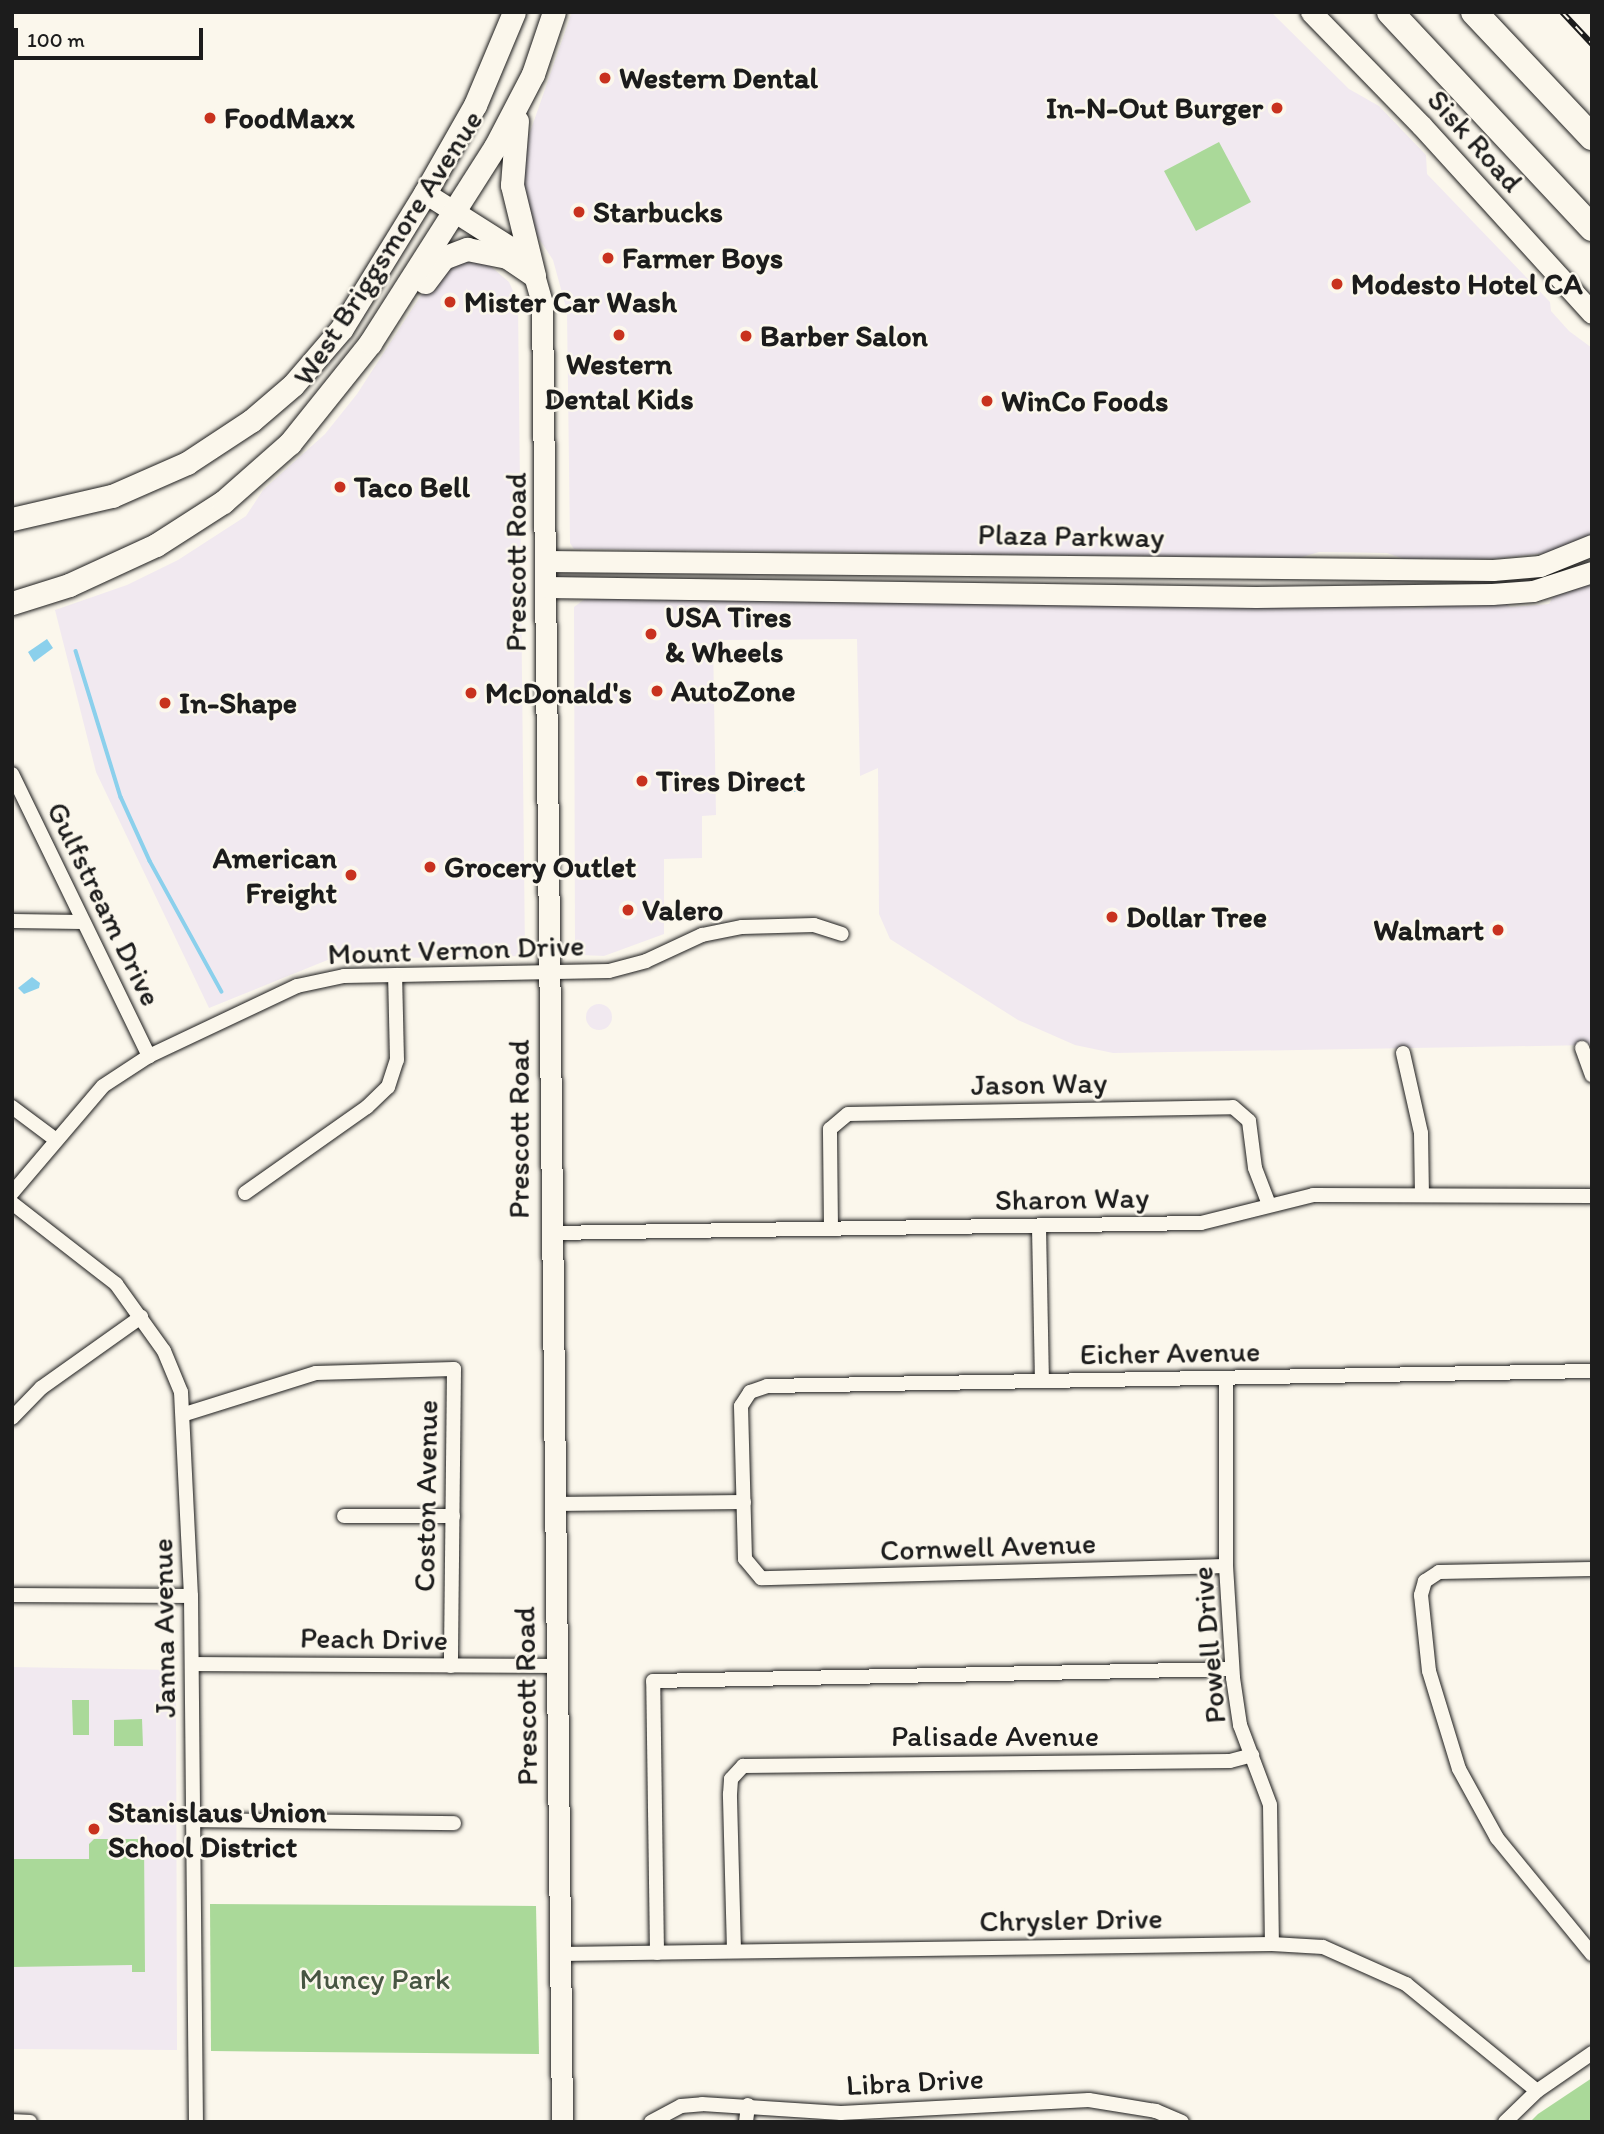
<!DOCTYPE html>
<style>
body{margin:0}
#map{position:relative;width:1604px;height:2134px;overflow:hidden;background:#fbf7ec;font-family:Itim,sans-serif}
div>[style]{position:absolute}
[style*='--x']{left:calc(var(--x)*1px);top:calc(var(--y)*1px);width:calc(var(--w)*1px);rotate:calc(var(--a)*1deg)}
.built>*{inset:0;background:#f1e9f0}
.round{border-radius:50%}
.green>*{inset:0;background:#aad999}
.water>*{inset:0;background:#8bd0ec}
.stream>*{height:3.5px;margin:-1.75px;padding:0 1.75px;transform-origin:1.75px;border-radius:1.75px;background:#8bd0ec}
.roads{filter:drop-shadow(0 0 2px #1c1c1c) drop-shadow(0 0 2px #1c1c1c)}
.street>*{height:14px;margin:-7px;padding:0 7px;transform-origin:7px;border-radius:7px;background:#fbf7ec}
.secondary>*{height:21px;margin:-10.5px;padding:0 10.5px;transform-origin:10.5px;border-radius:10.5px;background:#fbf7ec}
.primary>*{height:23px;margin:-11.5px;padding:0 11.5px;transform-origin:11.5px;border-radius:11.5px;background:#fbf7ec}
.highway>*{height:26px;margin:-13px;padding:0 13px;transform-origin:13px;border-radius:13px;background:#fbf7ec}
.rail>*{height:6px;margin-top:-3px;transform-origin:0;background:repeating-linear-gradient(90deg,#fbf7ec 0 10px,#1c1c1c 0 20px);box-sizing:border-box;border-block:2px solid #1c1c1c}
.dots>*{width:19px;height:19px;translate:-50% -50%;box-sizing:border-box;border:4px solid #fbf7ec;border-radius:50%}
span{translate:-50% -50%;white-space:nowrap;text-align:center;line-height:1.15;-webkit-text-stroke:5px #fbf7ec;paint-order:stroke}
.poi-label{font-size:30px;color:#1c1c1c;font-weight:700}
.left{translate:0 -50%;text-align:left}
.right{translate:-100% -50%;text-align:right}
.street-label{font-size:30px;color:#1c1c1c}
.park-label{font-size:30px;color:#475542}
.frame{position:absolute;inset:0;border:14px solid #1c1c1c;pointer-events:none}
.scale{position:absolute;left:14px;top:28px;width:189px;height:32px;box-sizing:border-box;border:4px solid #1c1c1c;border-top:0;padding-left:9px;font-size:21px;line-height:24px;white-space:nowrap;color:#1c1c1c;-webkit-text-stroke:5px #fbf7ec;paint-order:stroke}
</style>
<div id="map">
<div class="built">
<i style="clip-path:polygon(572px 12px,1271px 12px,1349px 89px,1379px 106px,1426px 155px,1427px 174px,1550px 302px,1551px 311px,1569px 331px,1592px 348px,1592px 534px,1547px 553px,1493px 559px,1404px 559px,1387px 553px,1319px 552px,1299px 558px,574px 549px,570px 543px,567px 311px,553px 260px,532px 228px,522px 183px,529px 135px)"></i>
<i style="clip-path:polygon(464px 261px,489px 265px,509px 282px,518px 302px,525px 956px,330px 959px,209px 1008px,96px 772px,55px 610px,127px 585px,178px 560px,246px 516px,263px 490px,325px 434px,357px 394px,431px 280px)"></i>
<i style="clip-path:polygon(1592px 583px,1592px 1045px,1113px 1053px,1075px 1045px,1018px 1020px,890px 939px,879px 914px,878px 768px,860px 776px,857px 639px,713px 640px,716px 815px,702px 816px,702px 858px,664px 859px,664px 934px,604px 956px,580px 955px,575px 949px,574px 607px,589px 596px,896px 603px,902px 598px,1341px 602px,1422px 608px,1440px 602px,1505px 602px,1510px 607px,1549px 604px,1553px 597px)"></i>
<i class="round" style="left:586px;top:1004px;width:26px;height:26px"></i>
<i style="clip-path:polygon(12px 1667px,176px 1670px,177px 2050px,12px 2049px)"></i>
</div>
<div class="green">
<i style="clip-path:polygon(1219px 142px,1251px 202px,1196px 231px,1164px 171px)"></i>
<i style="clip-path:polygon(72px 1700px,89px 1700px,89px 1735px,73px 1735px)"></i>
<i style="clip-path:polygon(142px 1719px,143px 1746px,114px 1746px,114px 1720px)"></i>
<i style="clip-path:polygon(94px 1839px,144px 1839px,145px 1972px,132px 1972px,132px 1965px,12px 1967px,12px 1859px,89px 1859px,89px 1844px)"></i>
<i style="clip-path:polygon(210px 1904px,536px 1906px,539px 2054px,211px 2051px)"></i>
<i style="clip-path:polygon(1592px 2078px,1592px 2122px,1530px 2122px,1538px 2114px)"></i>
</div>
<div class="water">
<i style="clip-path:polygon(47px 639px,53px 648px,34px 662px,28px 652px)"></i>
<i style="clip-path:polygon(780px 779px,801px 779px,801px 792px,786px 792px,780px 788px)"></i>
<i style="clip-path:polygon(32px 977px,40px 983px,39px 988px,24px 994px,18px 988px)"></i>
</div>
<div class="stream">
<i style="--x:76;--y:651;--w:153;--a:72.9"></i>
<i style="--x:121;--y:797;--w:70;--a:65.6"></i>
<i style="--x:150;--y:861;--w:149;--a:61.2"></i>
</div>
<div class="roads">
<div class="street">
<i style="--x:12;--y:774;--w:314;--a:64.1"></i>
<i style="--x:12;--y:921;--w:70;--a:0.8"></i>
<i style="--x:1582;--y:1048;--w:29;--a:70"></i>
<i style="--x:1403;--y:1053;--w:82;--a:77.3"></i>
<i style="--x:1421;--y:1133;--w:61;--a:89.1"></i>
<i style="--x:12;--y:1107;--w:54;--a:36.7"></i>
<i style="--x:12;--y:1193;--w:140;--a:-49.6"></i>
<i style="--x:103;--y:1086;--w:55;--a:-33.1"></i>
<i style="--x:149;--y:1056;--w:164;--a:-25.3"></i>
<i style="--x:297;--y:986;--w:48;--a:-12"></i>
<i style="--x:344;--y:976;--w:265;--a:-1.1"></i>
<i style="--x:609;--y:971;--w:38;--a:-15"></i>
<i style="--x:646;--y:961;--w:62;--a:-24.9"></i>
<i style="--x:702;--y:935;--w:41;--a:-11.3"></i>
<i style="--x:742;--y:927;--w:72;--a:-1.6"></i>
<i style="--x:814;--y:925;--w:29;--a:18"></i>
<i style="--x:245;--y:1193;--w:149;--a:-35.2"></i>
<i style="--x:367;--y:1107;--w:29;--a:-44"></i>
<i style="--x:388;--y:1087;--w:28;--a:-72"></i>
<i style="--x:397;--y:1060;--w:85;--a:-91.3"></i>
<i style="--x:12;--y:1203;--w:132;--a:37.9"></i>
<i style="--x:116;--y:1284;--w:82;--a:54.4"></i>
<i style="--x:164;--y:1351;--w:44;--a:67.5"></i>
<i style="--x:181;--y:1392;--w:204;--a:87.2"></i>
<i style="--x:191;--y:1596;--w:526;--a:89.46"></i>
<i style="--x:1039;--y:1227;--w:154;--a:88.9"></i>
<i style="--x:831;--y:1229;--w:100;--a:-90.6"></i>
<i style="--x:830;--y:1129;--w:23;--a:-40"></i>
<i style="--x:848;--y:1114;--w:385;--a:-1"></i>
<i style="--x:1233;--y:1107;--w:21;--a:41"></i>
<i style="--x:1249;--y:1121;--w:47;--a:82.7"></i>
<i style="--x:1255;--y:1168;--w:39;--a:69"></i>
<i style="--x:549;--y:1233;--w:652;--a:-0.88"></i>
<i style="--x:1201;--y:1223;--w:115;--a:-14"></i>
<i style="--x:1313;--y:1195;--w:279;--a:0.2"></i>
<i style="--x:1226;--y:1378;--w:188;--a:90"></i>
<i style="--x:1226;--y:1566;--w:112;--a:86.4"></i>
<i style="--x:1233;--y:1678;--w:48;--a:81.5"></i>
<i style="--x:1240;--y:1725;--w:85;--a:69.4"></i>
<i style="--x:1270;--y:1805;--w:139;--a:89.2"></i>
<i style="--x:185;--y:1414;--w:137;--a:-17.4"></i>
<i style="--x:316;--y:1373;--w:138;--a:-1.7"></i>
<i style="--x:454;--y:1369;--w:297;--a:90.6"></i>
<i style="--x:12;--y:1418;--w:42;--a:-46"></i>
<i style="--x:41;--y:1388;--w:123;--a:-35.4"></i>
<i style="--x:553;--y:1504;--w:191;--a:-0.6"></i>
<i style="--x:344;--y:1516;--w:109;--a:0"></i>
<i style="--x:1226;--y:1566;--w:465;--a:178.5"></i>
<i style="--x:761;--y:1578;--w:25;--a:-130"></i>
<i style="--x:745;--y:1559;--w:153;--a:-91.5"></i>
<i style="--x:741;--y:1406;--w:17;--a:-57"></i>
<i style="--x:750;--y:1392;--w:18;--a:-19"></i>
<i style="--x:767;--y:1386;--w:825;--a:-1.04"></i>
<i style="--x:1592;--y:1569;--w:153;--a:178.9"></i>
<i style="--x:1439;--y:1572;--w:17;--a:147"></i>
<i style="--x:1425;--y:1581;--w:15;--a:106"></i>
<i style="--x:1421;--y:1595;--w:76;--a:84"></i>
<i style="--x:1429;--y:1671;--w:102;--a:73"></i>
<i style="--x:1459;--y:1769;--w:79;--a:61.2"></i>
<i style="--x:1497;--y:1838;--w:150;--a:50.7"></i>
<i style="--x:12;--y:1595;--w:179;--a:0.3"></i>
<i style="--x:192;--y:1664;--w:363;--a:0.3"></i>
<i style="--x:193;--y:1820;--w:261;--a:0.7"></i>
<i style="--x:734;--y:1951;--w:157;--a:-91.5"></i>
<i style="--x:730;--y:1794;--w:15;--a:-86"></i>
<i style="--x:731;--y:1779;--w:18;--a:-47"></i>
<i style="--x:743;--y:1766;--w:487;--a:-0.6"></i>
<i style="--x:1230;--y:1761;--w:23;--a:-15"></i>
<i style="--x:657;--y:1953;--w:272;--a:-90.8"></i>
<i style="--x:653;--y:1681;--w:579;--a:-1.19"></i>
<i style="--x:560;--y:1954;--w:712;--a:-0.8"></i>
<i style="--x:1272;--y:1944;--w:51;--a:3.4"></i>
<i style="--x:1323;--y:1947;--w:91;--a:24"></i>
<i style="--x:1406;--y:1984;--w:169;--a:39.2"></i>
<i style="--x:12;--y:2121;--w:18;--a:3"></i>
<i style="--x:651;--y:2122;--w:34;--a:-28"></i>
<i style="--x:681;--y:2106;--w:21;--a:-5"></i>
<i style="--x:702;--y:2104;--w:139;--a:3.7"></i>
<i style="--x:841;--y:2113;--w:248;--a:-3"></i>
<i style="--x:1089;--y:2100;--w:68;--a:9.3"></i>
<i style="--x:1156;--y:2111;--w:28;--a:23"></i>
<i style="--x:746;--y:2122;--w:17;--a:-83"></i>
<i style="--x:1505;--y:2122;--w:45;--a:-44.1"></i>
<i style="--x:1537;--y:2091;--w:67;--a:-34.6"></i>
</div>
<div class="secondary">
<i style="--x:1311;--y:12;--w:158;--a:45.8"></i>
<i style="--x:1421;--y:125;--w:254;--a:47.7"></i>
<i style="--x:425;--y:193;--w:101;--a:32.4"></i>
<i style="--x:510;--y:247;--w:37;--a:49"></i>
<i style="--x:534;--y:275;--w:29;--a:74"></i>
<i style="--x:542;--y:303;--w:1819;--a:89.37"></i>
<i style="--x:545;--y:561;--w:948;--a:0.54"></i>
<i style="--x:1493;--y:570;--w:47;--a:-4.9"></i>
<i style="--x:1540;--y:566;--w:56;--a:-22"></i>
<i style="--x:546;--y:587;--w:710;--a:0.81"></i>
<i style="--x:1256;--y:597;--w:236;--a:-0.7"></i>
<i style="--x:1492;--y:594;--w:41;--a:-4.2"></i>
<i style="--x:1533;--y:591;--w:62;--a:-17.9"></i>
</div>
<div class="primary">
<i style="--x:517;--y:121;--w:64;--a:94.5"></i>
<i style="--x:512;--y:185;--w:93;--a:76.3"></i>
<i style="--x:425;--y:282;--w:30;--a:-53"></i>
<i style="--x:443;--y:258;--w:26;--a:-21"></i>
<i style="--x:467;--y:249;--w:41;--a:11.3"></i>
<i style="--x:507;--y:257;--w:32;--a:34"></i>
<i style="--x:12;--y:519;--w:103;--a:-13"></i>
<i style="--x:112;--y:496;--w:82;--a:-23.7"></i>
<i style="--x:187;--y:463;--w:77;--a:-33.3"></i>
<i style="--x:251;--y:421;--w:55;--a:-40.6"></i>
<i style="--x:293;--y:385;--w:75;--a:-49.3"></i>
<i style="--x:342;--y:328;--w:158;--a:-58.4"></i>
<i style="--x:425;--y:193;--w:101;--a:-60.4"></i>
<i style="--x:475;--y:105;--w:101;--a:-67.2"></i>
<i style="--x:12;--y:603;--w:60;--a:-17.5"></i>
<i style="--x:69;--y:585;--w:96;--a:-24.7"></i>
<i style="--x:156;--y:545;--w:80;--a:-32.7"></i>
<i style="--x:223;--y:502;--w:89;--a:-41.4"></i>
<i style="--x:290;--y:443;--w:128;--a:-51.3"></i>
<i style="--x:370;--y:343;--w:232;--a:-57.5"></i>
<i style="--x:495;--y:147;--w:82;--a:-62.5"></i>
<i style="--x:533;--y:74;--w:65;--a:-71.3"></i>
</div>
<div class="highway">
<i style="--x:1390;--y:12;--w:296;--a:46.9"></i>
<i style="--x:1474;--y:12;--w:172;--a:46.7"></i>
</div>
</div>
<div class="rail">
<i style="--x:1562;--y:12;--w:44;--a:46.8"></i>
</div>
<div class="dots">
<i style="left:605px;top:78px;background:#c8321e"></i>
<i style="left:1277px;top:108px;background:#c8321e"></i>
<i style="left:210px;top:118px;background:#c8321e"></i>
<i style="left:579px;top:212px;background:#c8321e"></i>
<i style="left:608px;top:258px;background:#c8321e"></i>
<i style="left:1337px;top:284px;background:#c8321e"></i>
<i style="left:450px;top:302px;background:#c8321e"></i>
<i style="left:619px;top:335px;background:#c8321e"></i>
<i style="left:746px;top:336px;background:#c8321e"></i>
<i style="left:987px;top:401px;background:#c8321e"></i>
<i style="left:340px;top:487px;background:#c8321e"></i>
<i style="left:651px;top:634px;background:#c8321e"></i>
<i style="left:657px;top:691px;background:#c8321e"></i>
<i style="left:471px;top:693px;background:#c8321e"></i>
<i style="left:165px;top:703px;background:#c8321e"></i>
<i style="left:642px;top:781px;background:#c8321e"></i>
<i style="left:430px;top:867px;background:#c8321e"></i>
<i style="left:351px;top:875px;background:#c8321e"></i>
<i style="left:628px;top:910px;background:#c8321e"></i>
<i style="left:1112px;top:917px;background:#c8321e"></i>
<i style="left:1498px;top:930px;background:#c8321e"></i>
<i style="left:94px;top:1829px;background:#c8321e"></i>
</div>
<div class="poi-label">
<span class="left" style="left:619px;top:78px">Western Dental</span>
<span class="right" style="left:1263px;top:108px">In-N-Out Burger</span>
<span class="left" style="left:224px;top:118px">FoodMaxx</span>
<span class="left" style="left:593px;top:212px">Starbucks</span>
<span class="left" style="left:622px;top:258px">Farmer Boys</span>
<span class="left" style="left:1351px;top:284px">Modesto Hotel CA</span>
<span class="left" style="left:464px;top:302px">Mister Car Wash</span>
<span class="left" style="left:760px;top:336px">Barber Salon</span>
<span style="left:619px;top:381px">Western<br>Dental Kids</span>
<span class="left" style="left:1001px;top:401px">WinCo Foods</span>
<span class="left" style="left:354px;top:487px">Taco Bell</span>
<span class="left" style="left:665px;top:634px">USA Tires<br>&amp; Wheels</span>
<span class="left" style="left:671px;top:691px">AutoZone</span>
<span class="left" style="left:485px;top:693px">McDonald's</span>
<span class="left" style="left:179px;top:703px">In-Shape</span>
<span class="left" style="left:656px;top:781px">Tires Direct</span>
<span class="right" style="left:337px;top:875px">American<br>Freight</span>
<span class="left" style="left:444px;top:867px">Grocery Outlet</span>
<span class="left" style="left:642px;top:910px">Valero</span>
<span class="left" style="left:1126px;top:917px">Dollar Tree</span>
<span class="right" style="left:1484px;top:930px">Walmart</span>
<span class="left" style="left:108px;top:1829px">Stanislaus Union<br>School District</span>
</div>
<div class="street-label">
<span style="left:1475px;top:141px;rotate:48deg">Sisk Road</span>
<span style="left:388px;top:248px;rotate:-57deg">West Briggsmore Avenue</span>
<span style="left:1071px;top:536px;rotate:1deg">Plaza Parkway</span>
<span style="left:516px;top:562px;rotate:-90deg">Prescott Road</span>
<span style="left:104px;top:904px;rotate:64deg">Gulfstream Drive</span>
<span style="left:456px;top:950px;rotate:-2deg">Mount Vernon Drive</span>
<span style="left:1039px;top:1084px;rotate:-1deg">Jason Way</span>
<span style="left:519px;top:1129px;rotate:-90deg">Prescott Road</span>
<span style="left:1072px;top:1199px;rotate:-1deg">Sharon Way</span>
<span style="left:1170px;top:1353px;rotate:-1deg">Eicher Avenue</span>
<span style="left:426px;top:1496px;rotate:-89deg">Coston Avenue</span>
<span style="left:988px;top:1547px;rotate:-2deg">Cornwell Avenue</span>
<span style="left:164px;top:1628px;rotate:-91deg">Janna Avenue</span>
<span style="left:374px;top:1639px;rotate:1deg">Peach Drive</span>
<span style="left:1209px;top:1645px;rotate:-95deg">Powell Drive</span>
<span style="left:526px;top:1696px;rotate:-91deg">Prescott Road</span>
<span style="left:995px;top:1736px">Palisade Avenue</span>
<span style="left:1071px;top:1920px;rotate:-1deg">Chrysler Drive</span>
<span style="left:915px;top:2082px;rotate:-3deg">Libra Drive</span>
</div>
<div class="park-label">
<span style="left:375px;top:1979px">Muncy Park</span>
</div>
<div class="frame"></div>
<div class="scale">100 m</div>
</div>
